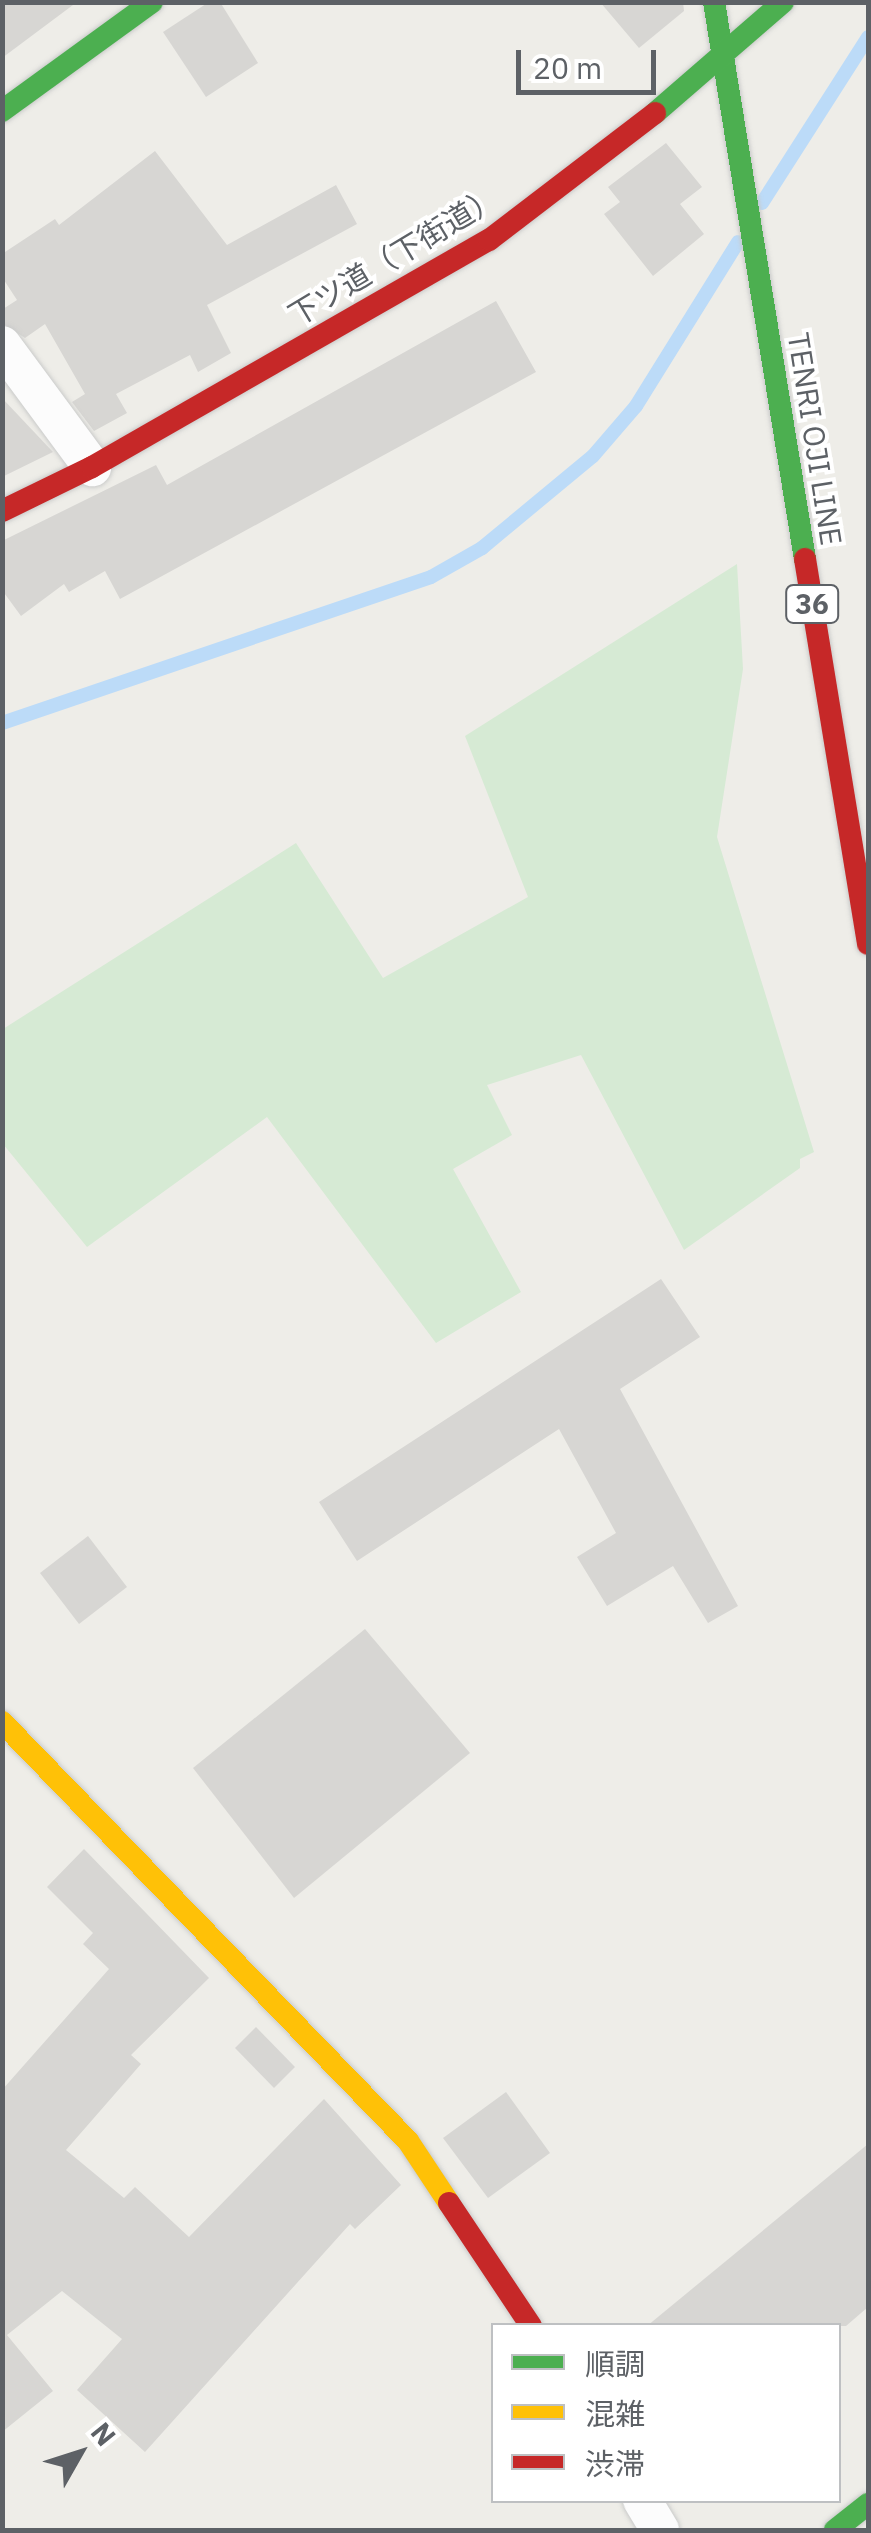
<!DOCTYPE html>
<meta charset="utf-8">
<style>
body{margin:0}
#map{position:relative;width:871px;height:2533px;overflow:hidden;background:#eeede8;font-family:"IBM Plex Sans","Noto Sans JP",sans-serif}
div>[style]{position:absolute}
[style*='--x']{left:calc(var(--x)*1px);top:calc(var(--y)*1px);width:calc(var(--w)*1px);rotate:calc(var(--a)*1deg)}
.green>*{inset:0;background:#d6ead4}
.stream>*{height:14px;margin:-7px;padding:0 7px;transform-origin:7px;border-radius:7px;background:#bcdbf8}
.building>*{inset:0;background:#d7d6d3}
.roads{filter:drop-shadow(0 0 2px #cacbca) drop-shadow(0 0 2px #cacbca)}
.street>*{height:38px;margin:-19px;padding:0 19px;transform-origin:19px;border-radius:19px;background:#fcfcfc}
.fast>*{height:22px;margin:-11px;padding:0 11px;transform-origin:11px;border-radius:11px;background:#4caf50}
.slow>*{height:22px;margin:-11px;padding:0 11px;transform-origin:11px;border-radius:11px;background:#ffc107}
.jam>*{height:22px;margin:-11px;padding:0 11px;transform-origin:11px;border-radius:11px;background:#c62828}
span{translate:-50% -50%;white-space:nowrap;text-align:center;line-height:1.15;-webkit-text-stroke:8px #fff;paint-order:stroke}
.shield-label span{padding:2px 8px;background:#fff;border:2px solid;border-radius:8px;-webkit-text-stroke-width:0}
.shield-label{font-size:28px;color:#5d6166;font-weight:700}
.street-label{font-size:30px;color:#5d6166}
.frame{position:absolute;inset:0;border:5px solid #5d6166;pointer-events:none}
.legend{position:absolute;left:491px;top:2323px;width:350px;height:180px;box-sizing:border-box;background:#fff;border:2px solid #bec0c2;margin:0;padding:12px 18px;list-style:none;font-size:30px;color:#5d6166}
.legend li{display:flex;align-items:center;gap:20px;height:50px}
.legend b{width:50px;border:2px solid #bec0c2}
.north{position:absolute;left:30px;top:2403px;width:100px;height:100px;-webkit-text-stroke:8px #fff;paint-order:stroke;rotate:51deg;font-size:28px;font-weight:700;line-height:40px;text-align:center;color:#5d6166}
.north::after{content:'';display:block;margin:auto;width:35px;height:45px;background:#5d6166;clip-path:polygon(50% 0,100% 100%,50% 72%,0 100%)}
.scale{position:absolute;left:516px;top:50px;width:140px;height:45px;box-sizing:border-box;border:5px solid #5d6166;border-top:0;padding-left:12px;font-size:30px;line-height:35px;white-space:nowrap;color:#5d6166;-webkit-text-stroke:8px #fff;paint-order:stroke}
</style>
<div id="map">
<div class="green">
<i style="clip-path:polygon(737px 564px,743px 669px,717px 837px,814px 1152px,800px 1159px,800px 1168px,684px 1250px,581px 1055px,487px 1085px,512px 1135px,453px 1169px,521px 1292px,436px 1343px,267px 1117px,87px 1247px,3px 1144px,3px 1029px,296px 843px,383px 978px,528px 897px,465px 736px)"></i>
</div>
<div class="stream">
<i style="--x:762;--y:203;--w:197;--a:-57.4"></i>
<i style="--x:2;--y:723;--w:453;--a:-18.8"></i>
<i style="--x:431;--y:577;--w:59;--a:-29.6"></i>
<i style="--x:482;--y:548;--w:144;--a:-39.7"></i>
<i style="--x:593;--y:456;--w:66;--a:-49.3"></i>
<i style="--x:636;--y:406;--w:193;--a:-58.1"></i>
</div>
<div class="building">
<i style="clip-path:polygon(2px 2px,77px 2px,2px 58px)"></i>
<i style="clip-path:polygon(209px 2px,220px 2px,258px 63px,206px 97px,163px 32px)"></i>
<i style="clip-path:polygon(600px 2px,683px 2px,684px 11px,639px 48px)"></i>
<i style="clip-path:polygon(666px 143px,702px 187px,680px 204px,704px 234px,653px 276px,604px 214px,620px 202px,608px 187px)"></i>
<i style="clip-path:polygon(155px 151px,227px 245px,336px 185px,357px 224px,207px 305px,231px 353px,198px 372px,190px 355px,116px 394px,127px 413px,94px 431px,72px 402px,85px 394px,45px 324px,25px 338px,2px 323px,3px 309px,17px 300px,2px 277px,2px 254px,55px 219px,59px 225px)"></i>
<i style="clip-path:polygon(496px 301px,536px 372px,120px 599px,105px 571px,69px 592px,64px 584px,21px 616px,2px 590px,2px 541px,156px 465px,167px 485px)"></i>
<i style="clip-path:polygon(2px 398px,53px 452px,2px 477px)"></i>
<i style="clip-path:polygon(661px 1279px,700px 1337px,620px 1389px,738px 1606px,708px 1623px,673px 1566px,607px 1606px,577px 1557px,616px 1533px,559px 1429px,357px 1561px,319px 1502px)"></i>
<i style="clip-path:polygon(88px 1536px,127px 1587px,79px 1624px,40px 1573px)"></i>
<i style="clip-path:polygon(365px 1629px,470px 1753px,294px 1898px,193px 1768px)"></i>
<i style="clip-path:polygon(84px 1849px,209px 1978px,131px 2055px,141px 2064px,66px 2150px,124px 2198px,135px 2187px,189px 2237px,324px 2099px,401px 2185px,355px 2229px,350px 2224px,145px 2452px,77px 2390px,122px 2339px,62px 2291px,7px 2335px,53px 2391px,2px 2432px,2px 2090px,109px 1969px,83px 1944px,93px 1933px,47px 1887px)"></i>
<i style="clip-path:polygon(256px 2027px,295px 2067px,274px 2088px,235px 2048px)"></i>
<i style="clip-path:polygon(506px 2092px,550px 2153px,488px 2198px,443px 2138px)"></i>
<i style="clip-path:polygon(868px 2144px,868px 2307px,846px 2326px,647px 2326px)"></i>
</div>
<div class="roads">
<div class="street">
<i style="--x:2;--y:345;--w:152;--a:53.6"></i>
<i style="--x:642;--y:2500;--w:35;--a:59"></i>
</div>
<div class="fast">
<i style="--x:714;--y:2;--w:564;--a:80.72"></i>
<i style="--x:2;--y:111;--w:185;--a:-36"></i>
<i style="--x:655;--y:113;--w:169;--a:-40.9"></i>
<i style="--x:835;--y:2530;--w:42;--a:-38.2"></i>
</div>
<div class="slow">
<i style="--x:2;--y:1722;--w:583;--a:45.9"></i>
<i style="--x:408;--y:2141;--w:74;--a:56.5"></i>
</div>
<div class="jam">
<i style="--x:2;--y:511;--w:100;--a:-26.1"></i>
<i style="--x:92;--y:467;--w:457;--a:-29.8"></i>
<i style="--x:489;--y:240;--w:209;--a:-37.4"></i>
<i style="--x:805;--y:559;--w:390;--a:80.7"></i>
<i style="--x:449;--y:2203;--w:148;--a:56.3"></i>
</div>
</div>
<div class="shield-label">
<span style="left:812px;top:604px">36</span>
</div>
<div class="street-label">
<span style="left:394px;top:256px;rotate:-31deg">下ツ道（下街道）</span>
<span style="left:815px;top:439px;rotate:81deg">TENRI OJI LINE</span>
</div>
<div class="frame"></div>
<ul class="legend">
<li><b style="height:12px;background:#4caf50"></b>順調</li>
<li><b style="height:12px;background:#ffc107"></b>混雑</li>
<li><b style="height:12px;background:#c62828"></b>渋滞</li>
</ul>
<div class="north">N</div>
<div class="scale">20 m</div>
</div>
